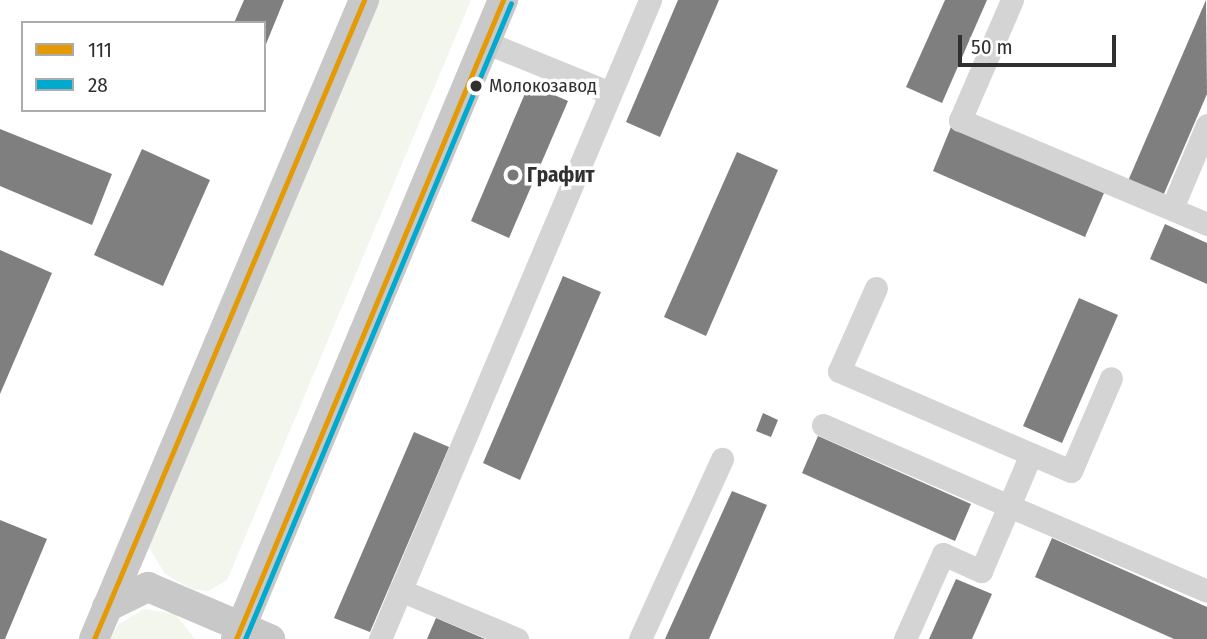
<!DOCTYPE html>
<meta charset="utf-8">
<style>
body{margin:0}
#map{position:relative;width:1207px;height:639px;overflow:hidden;background:#fff;font-family:"Fira Sans Condensed",sans-serif}
div>[style]{position:absolute}
[style*='--x']{left:calc(var(--x)*1px);top:calc(var(--y)*1px);width:calc(var(--w)*1px);rotate:calc(var(--a)*1deg)}
.green>*{inset:0;background:#f2f6ec}
.building>*{inset:0;background:#7f7f7f}
.minor>*{height:23px;margin:-11.5px;padding:0 11.5px;transform-origin:11.5px;border-radius:11.5px;background:#d4d4d4}
.major>*{height:30px;margin:-15px;padding:0 15px;transform-origin:15px;border-radius:15px;background:#c8c8c8}
.bus-1>*{height:5px;margin:-2.5px;padding:0 2.5px;transform-origin:2.5px;border-radius:2.5px;background:#e39a05}
.bus-2>*{height:5px;margin:-2.5px;padding:0 2.5px;transform-origin:2.5px;border-radius:2.5px;background:#00a9ce}
.dots>*{width:19px;height:19px;translate:-50% -50%;box-sizing:border-box;border:4px solid #fff;border-radius:50%}
span{translate:-50% -50%;white-space:nowrap;text-align:center;line-height:1.15;-webkit-text-stroke:7px #fff;paint-order:stroke}
.bus-label{font-size:19px;color:#303030}
.left{translate:0 -50%;text-align:left}
.poi-label{font-size:21px;color:#303030;font-weight:700}
.legend{position:absolute;left:21px;top:21px;width:245px;height:91px;box-sizing:border-box;background:#fff;border:2px solid #acacac;margin:0;padding:9px 12px;list-style:none;font-size:21px;color:#303030}
.legend li{display:flex;align-items:center;gap:14px;height:35px}
.legend b{width:35px;border:2px solid #acacac}
.scale{position:absolute;left:958px;top:35px;width:158px;height:32px;box-sizing:border-box;border:4px solid #303030;border-top:0;padding-left:9px;font-size:21px;line-height:24px;white-space:nowrap;color:#303030;-webkit-text-stroke:5px #fff;paint-order:stroke}
</style>
<div id="map">
<div class="green">
<i style="clip-path:polygon(379px 0,471px 0,227px 580px,208px 591px,192px 589px,165px 574px,148px 546px)"></i>
<i style="clip-path:polygon(144px 609px,175px 614px,195px 639px,110px 639px,118px 625px)"></i>
</div>
<div class="building">
<i style="clip-path:polygon(244px 0,284px 0,264px 49px,264px 23px,234px 23px)"></i>
<i style="clip-path:polygon(678px 0,719px 0,660px 137px,626px 122px)"></i>
<i style="clip-path:polygon(945px 0,987px 0,942px 103px,906px 87px)"></i>
<i style="clip-path:polygon(1206px 0,1207px 94px,1163px 196px,1128px 181px)"></i>
<i style="clip-path:polygon(529px 84px,568px 101px,509px 238px,471px 221px)"></i>
<i style="clip-path:polygon(951px 127px,1104px 193px,1085px 237px,933px 171px)"></i>
<i style="clip-path:polygon(0 129px,112px 174px,92px 225px,0 186px)"></i>
<i style="clip-path:polygon(142px 149px,210px 180px,163px 286px,94px 255px)"></i>
<i style="clip-path:polygon(737px 152px,778px 170px,706px 336px,664px 317px)"></i>
<i style="clip-path:polygon(1165px 224px,1207px 243px,1207px 284px,1150px 259px)"></i>
<i style="clip-path:polygon(0 250px,52px 273px,0 394px)"></i>
<i style="clip-path:polygon(563px 276px,601px 292px,520px 480px,483px 463px)"></i>
<i style="clip-path:polygon(1079px 298px,1118px 315px,1062px 443px,1023px 426px)"></i>
<i style="clip-path:polygon(763px 413px,778px 420px,771px 437px,756px 431px)"></i>
<i style="clip-path:polygon(414px 432px,449px 447px,370px 632px,334px 618px)"></i>
<i style="clip-path:polygon(818px 436px,971px 504px,955px 541px,802px 473px)"></i>
<i style="clip-path:polygon(732px 491px,767px 505px,709px 639px,665px 639px)"></i>
<i style="clip-path:polygon(0 520px,47px 539px,5px 639px,0 639px)"></i>
<i style="clip-path:polygon(1052px 538px,1207px 607px,1207px 639px,1174px 639px,1035px 577px)"></i>
<i style="clip-path:polygon(956px 579px,992px 594px,972px 639px,929px 639px)"></i>
<i style="clip-path:polygon(436px 618px,485px 639px,427px 639px)"></i>
</div>
<div class="minor">
<i style="--x:1012;--y:0;--w:131;--a:113.4"></i>
<i style="--x:960;--y:120;--w:268;--a:22.8"></i>
<i style="--x:485;--y:42;--w:135;--a:22.2"></i>
<i style="--x:1172;--y:208;--w:90;--a:-67.1"></i>
<i style="--x:876;--y:288;--w:91;--a:114"></i>
<i style="--x:839;--y:371;--w:209;--a:23.4"></i>
<i style="--x:823;--y:425;--w:203;--a:23.5"></i>
<i style="--x:1009;--y:506;--w:56;--a:-67.1"></i>
<i style="--x:1031;--y:454;--w:43;--a:23"></i>
<i style="--x:1071;--y:471;--w:101;--a:-66.7"></i>
<i style="--x:400;--y:590;--w:127;--a:22.7"></i>
<i style="--x:380;--y:639;--w:694;--a:-67.09"></i>
<i style="--x:640;--y:639;--w:198;--a:-65.5"></i>
<i style="--x:905;--y:639;--w:93;--a:-65.9"></i>
<i style="--x:943;--y:554;--w:42;--a:24.1"></i>
<i style="--x:981;--y:571;--w:71;--a:-66.7"></i>
<i style="--x:1009;--y:506;--w:215;--a:23.2"></i>
</div>
<div class="major">
<i style="--x:107;--y:607;--w:46;--a:-26"></i>
<i style="--x:148;--y:587;--w:133;--a:23.1"></i>
<i style="--x:94;--y:639;--w:694;--a:-67.09"></i>
<i style="--x:236;--y:639;--w:693;--a:-67.32"></i>
</div>
<div class="bus-1">
<i style="--x:94;--y:639;--w:694;--a:-67.09"></i>
<i style="--x:236;--y:639;--w:693;--a:-67.32"></i>
</div>
<div class="bus-2">
<i style="--x:245;--y:639;--w:689;--a:-67.3"></i>
</div>
<div class="dots">
<i style="left:476px;top:86px;background:#303030"></i>
<i style="left:513px;top:175px;background:#787878"></i>
</div>
<div class="bus-label">
<span class="left" style="left:489px;top:86px">Молокозавод</span>
</div>
<div class="poi-label">
<span class="left" style="left:527px;top:175px">Графит</span>
</div>
<ul class="legend">
<li><b style="height:9px;background:#e39a05"></b>111</li>
<li><b style="height:9px;background:#00a9ce"></b>28</li>
</ul>
<div class="scale">50 m</div>
</div>
